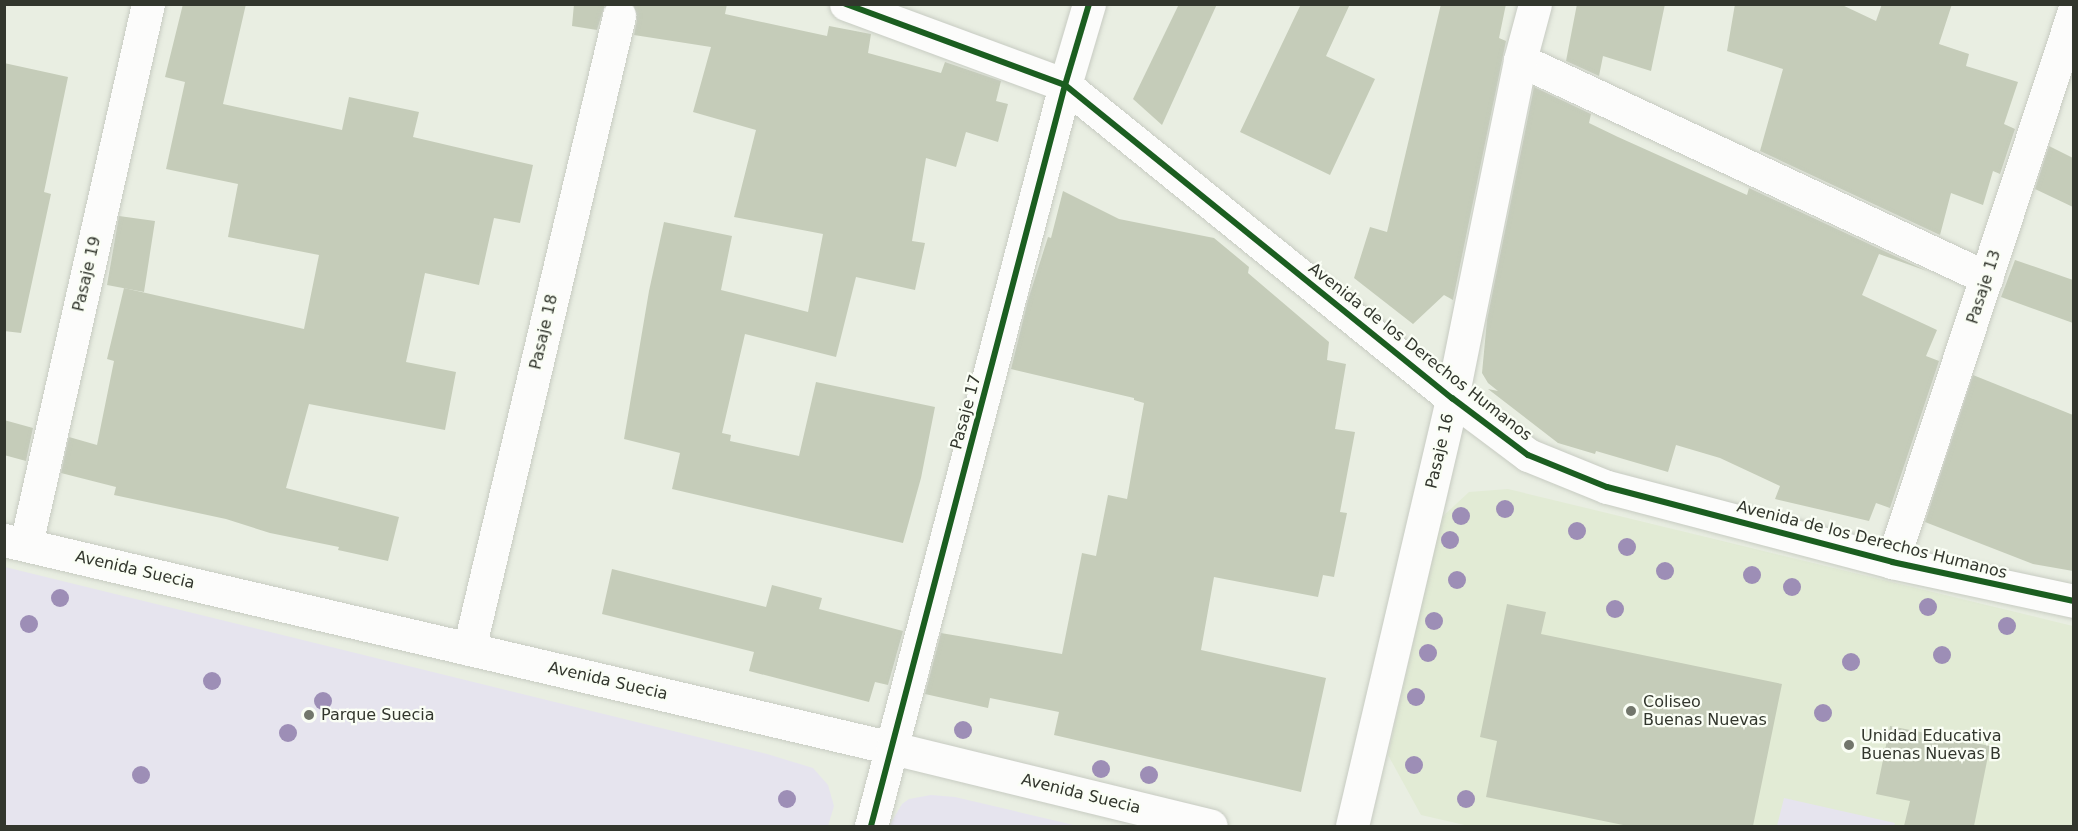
<!DOCTYPE html>
<style>
body{margin:0}
#map{position:relative;width:2078px;height:831px;overflow:hidden;background:#e9eee2;font-family:"DejaVu Sans",sans-serif}
div>[style]{position:absolute}
[style*='--x']{left:calc(var(--x)*1px);top:calc(var(--y)*1px);width:calc(var(--w)*1px);rotate:calc(var(--a)*1deg)}
.built>*{inset:0;background:#e2ebd5}
.green>*{inset:0;background:#e6e4ee}
.building>*{inset:0;background:#c5ccb9}
.roads{filter:drop-shadow(0 0 2px #c7cbc2) drop-shadow(0 0 2px #c7cbc2)}
.minor>*{height:33px;margin:-16.5px;padding:0 16.5px;transform-origin:16.5px;border-radius:16.5px;background:#fcfcfb}
.major>*{height:33px;margin:-16.5px;padding:0 16.5px;transform-origin:16.5px;border-radius:16.5px;background:#fcfcfb}
.cycleway>*{height:6px;margin:-3px;padding:0 3px;transform-origin:3px;border-radius:3px;background:#1b5e20}
.trees>*{width:18px;height:18px;margin:-9px;border-radius:50%;background:#9d8eb6}
.dots>*{width:16px;height:16px;translate:-50% -50%;box-sizing:border-box;border:3px solid #fafef5;border-radius:50%}
span{translate:-50% -50%;white-space:nowrap;text-align:center;line-height:1.15;-webkit-text-stroke:4.5px #fafef5;paint-order:stroke}
.street-label{font-size:16px;color:#32362d}
.poi-label{font-size:16px;color:#32362d}
.left{translate:0 -50%;text-align:left}
.frame{position:absolute;inset:0;border:6px solid #32362d;pointer-events:none}
</style>
<div id="map">
<div class="built">
<i style="clip-path:polygon(1508px 489px,2073px 626px,2073px 826px,1469px 826px,1421px 815px,1388px 755px,1441px 518px,1469px 492px)"></i>
</div>
<div class="green">
<i style="clip-path:polygon(5px 567px,767px 754px,813px 768px,828px 785px,834px 806px,828px 826px,5px 826px)"></i>
<i style="clip-path:polygon(931px 795px,955px 797px,1078px 826px,889px 826px,902px 804px,909px 799px)"></i>
<i style="clip-path:polygon(1784px 798px,1895px 823px,1894px 826px,1777px 826px)"></i>
</div>
<div class="building">
<i style="clip-path:polygon(183px 4px,246px 4px,223px 104px,342px 130px,349px 97px,419px 112px,413px 137px,533px 165px,520px 223px,494px 218px,479px 285px,425px 273px,406px 362px,456px 372px,445px 430px,309px 404px,286px 488px,399px 517px,388px 561px,338px 550px,339px 547px,270px 533px,226px 519px,114px 495px,116px 487px,61px 473px,69px 437px,97px 445px,114px 361px,107px 359px,124px 288px,304px 329px,319px 255px,228px 237px,238px 184px,166px 169px,185px 82px,165px 77px)"></i>
<i style="clip-path:polygon(574px 4px,605px 4px,597px 30px,572px 26px)"></i>
<i style="clip-path:polygon(633px 4px,727px 4px,725px 14px,827px 36px,829px 26px,871px 34px,868px 53px,941px 73px,945px 62px,1001px 81px,996px 101px,1008px 104px,998px 142px,966px 132px,956px 167px,926px 158px,912px 241px,925px 243px,915px 290px,856px 277px,836px 357px,745px 334px,722px 433px,731px 435px,730px 441px,799px 456px,816px 382px,935px 407px,921px 478px,903px 543px,672px 489px,680px 453px,624px 439px,649px 291px,664px 222px,732px 236px,721px 290px,808px 312px,823px 234px,734px 217px,756px 130px,693px 112px,711px 47px,634px 35px,637px 20px)"></i>
<i style="clip-path:polygon(1179px 4px,1217px 4px,1162px 125px,1133px 99px)"></i>
<i style="clip-path:polygon(1301px 4px,1350px 4px,1326px 56px,1375px 79px,1330px 175px,1240px 132px)"></i>
<i style="clip-path:polygon(1441px 4px,1506px 4px,1499px 38px,1506px 41px,1453px 300px,1444px 295px,1413px 324px,1354px 278px,1370px 227px,1387px 232px)"></i>
<i style="clip-path:polygon(1577px 4px,1665px 4px,1651px 71px,1603px 56px,1599px 76px,1566px 61px)"></i>
<i style="clip-path:polygon(1735px 4px,1840px 4px,1876px 21px,1882px 4px,1952px 4px,1939px 44px,1969px 54px,1966px 66px,2018px 82px,2004px 124px,2015px 129px,2000px 174px,1993px 171px,1983px 205px,1951px 193px,1940px 235px,1760px 151px,1783px 69px,1727px 51px)"></i>
<i style="clip-path:polygon(4px 63px,68px 77px,44px 192px,51px 194px,21px 333px,4px 331px)"></i>
<i style="clip-path:polygon(1534px 87px,1591px 114px,1589px 123px,1618px 137px,1747px 195px,1749px 188px,1927px 271px,1879px 254px,1862px 295px,1937px 330px,1926px 356px,1939px 361px,1890px 508px,1876px 503px,1869px 521px,1775px 499px,1780px 486px,1720px 458px,1676px 445px,1668px 472px,1596px 451px,1595px 454px,1558px 443px,1488px 389px,1498px 391px,1488px 383px,1482px 373px,1487px 320px)"></i>
<i style="clip-path:polygon(2049px 146px,2073px 158px,2073px 207px,2035px 189px)"></i>
<i style="clip-path:polygon(1063px 191px,1119px 219px,1214px 238px,1249px 267px,1248px 273px,1329px 342px,1327px 360px,1346px 364px,1335px 429px,1355px 432px,1340px 512px,1347px 513px,1334px 577px,1323px 575px,1318px 597px,1214px 577px,1201px 650px,1326px 678px,1301px 792px,1054px 735px,1059px 712px,990px 698px,988px 708px,925px 694px,941px 633px,1062px 654px,1082px 553px,1096px 556px,1108px 495px,1127px 499px,1144px 403px,1134px 400px,1134px 398px,1011px 369px,1028px 300px,1048px 237px,1051px 238px)"></i>
<i style="clip-path:polygon(119px 216px,155px 221px,144px 292px,107px 285px)"></i>
<i style="clip-path:polygon(2015px 260px,2073px 280px,2073px 323px,2001px 297px)"></i>
<i style="clip-path:polygon(1973px 375px,2073px 415px,2073px 571px,2033px 564px,1925px 522px)"></i>
<i style="clip-path:polygon(4px 420px,33px 428px,26px 461px,4px 455px)"></i>
<i style="clip-path:polygon(612px 569px,766px 607px,772px 585px,822px 598px,819px 609px,903px 631px,888px 685px,875px 682px,869px 702px,749px 671px,754px 652px,602px 614px)"></i>
<i style="clip-path:polygon(1507px 604px,1546px 612px,1541px 634px,1782px 684px,1753px 826px,1628px 826px,1486px 797px,1497px 741px,1480px 737px)"></i>
<i style="clip-path:polygon(1890px 726px,1990px 746px,1974px 826px,1904px 826px,1910px 801px,1876px 794px)"></i>
</div>
<div class="roads">
<div class="minor">
<i style="--x:846;--y:4;--w:233;--a:20.3"></i>
<i style="--x:1065;--y:85;--w:498;--a:39"></i>
<i style="--x:1452;--y:398;--w:95;--a:36.9"></i>
<i style="--x:1528;--y:455;--w:85;--a:22.1"></i>
<i style="--x:1607;--y:487;--w:295;--a:14.7"></i>
<i style="--x:1892;--y:562;--w:186;--a:12.1"></i>
<i style="--x:1520;--y:60;--w:515;--a:25.02"></i>
<i style="--x:26;--y:544;--w:554;--a:-77.27"></i>
<i style="--x:1892;--y:562;--w:580;--a:-71.72"></i>
<i style="--x:469;--y:649;--w:651;--a:-76.67"></i>
<i style="--x:871;--y:826;--w:766;--a:-75.33"></i>
<i style="--x:1065;--y:85;--w:84;--a:-73.5"></i>
<i style="--x:1352;--y:826;--w:440;--a:-76.8"></i>
<i style="--x:1452;--y:398;--w:345;--a:-78.6"></i>
<i style="--x:1520;--y:60;--w:58;--a:-75"></i>
</div>
<div class="major">
<i style="--x:4;--y:540;--w:912;--a:13.18"></i>
<i style="--x:892;--y:748;--w:328;--a:13.7"></i>
</div>
</div>
<div class="cycleway">
<i style="--x:846;--y:4;--w:233;--a:20.3"></i>
<i style="--x:1065;--y:85;--w:498;--a:39"></i>
<i style="--x:1452;--y:398;--w:95;--a:36.9"></i>
<i style="--x:1528;--y:455;--w:85;--a:22.1"></i>
<i style="--x:1607;--y:487;--w:295;--a:14.7"></i>
<i style="--x:1892;--y:562;--w:186;--a:12.1"></i>
<i style="--x:871;--y:826;--w:766;--a:-75.33"></i>
<i style="--x:1065;--y:85;--w:84;--a:-73.5"></i>
</div>
<div class="trees">
<i style="left:1505px;top:509px"></i>
<i style="left:1461px;top:516px"></i>
<i style="left:1577px;top:531px"></i>
<i style="left:1450px;top:540px"></i>
<i style="left:1627px;top:547px"></i>
<i style="left:1665px;top:571px"></i>
<i style="left:1752px;top:575px"></i>
<i style="left:1457px;top:580px"></i>
<i style="left:1792px;top:587px"></i>
<i style="left:60px;top:598px"></i>
<i style="left:1928px;top:607px"></i>
<i style="left:1615px;top:609px"></i>
<i style="left:1434px;top:621px"></i>
<i style="left:29px;top:624px"></i>
<i style="left:2007px;top:626px"></i>
<i style="left:1428px;top:653px"></i>
<i style="left:1942px;top:655px"></i>
<i style="left:1851px;top:662px"></i>
<i style="left:212px;top:681px"></i>
<i style="left:1416px;top:697px"></i>
<i style="left:323px;top:701px"></i>
<i style="left:1823px;top:713px"></i>
<i style="left:963px;top:730px"></i>
<i style="left:288px;top:733px"></i>
<i style="left:1414px;top:765px"></i>
<i style="left:1101px;top:769px"></i>
<i style="left:141px;top:775px"></i>
<i style="left:1149px;top:775px"></i>
<i style="left:787px;top:799px"></i>
<i style="left:1466px;top:799px"></i>
</div>
<div class="dots">
<i style="left:1631px;top:711px;background:#72766c"></i>
<i style="left:309px;top:715px;background:#72766c"></i>
<i style="left:1849px;top:745px;background:#72766c"></i>
</div>
<div class="street-label">
<span style="left:87px;top:274px;rotate:-77deg">Pasaje 19</span>
<span style="left:1984px;top:287px;rotate:-72deg">Pasaje 13</span>
<span style="left:544px;top:332px;rotate:-77deg">Pasaje 18</span>
<span style="left:1420px;top:352px;rotate:38deg">Avenida de los Derechos Humanos</span>
<span style="left:966px;top:412px;rotate:-75deg">Pasaje 17</span>
<span style="left:1440px;top:451px;rotate:-77deg">Pasaje 16</span>
<span style="left:1872px;top:540px;rotate:14deg">Avenida de los Derechos Humanos</span>
<span style="left:135px;top:570px;rotate:13deg">Avenida Suecia</span>
<span style="left:608px;top:681px;rotate:13deg">Avenida Suecia</span>
<span style="left:1081px;top:794px;rotate:14deg">Avenida Suecia</span>
</div>
<div class="poi-label">
<span class="left" style="left:1643px;top:711px">Coliseo<br>Buenas Nuevas</span>
<span class="left" style="left:321px;top:715px">Parque Suecia</span>
<span class="left" style="left:1861px;top:745px">Unidad Educativa<br>Buenas Nuevas B</span>
</div>
<div class="frame"></div>
</div>
